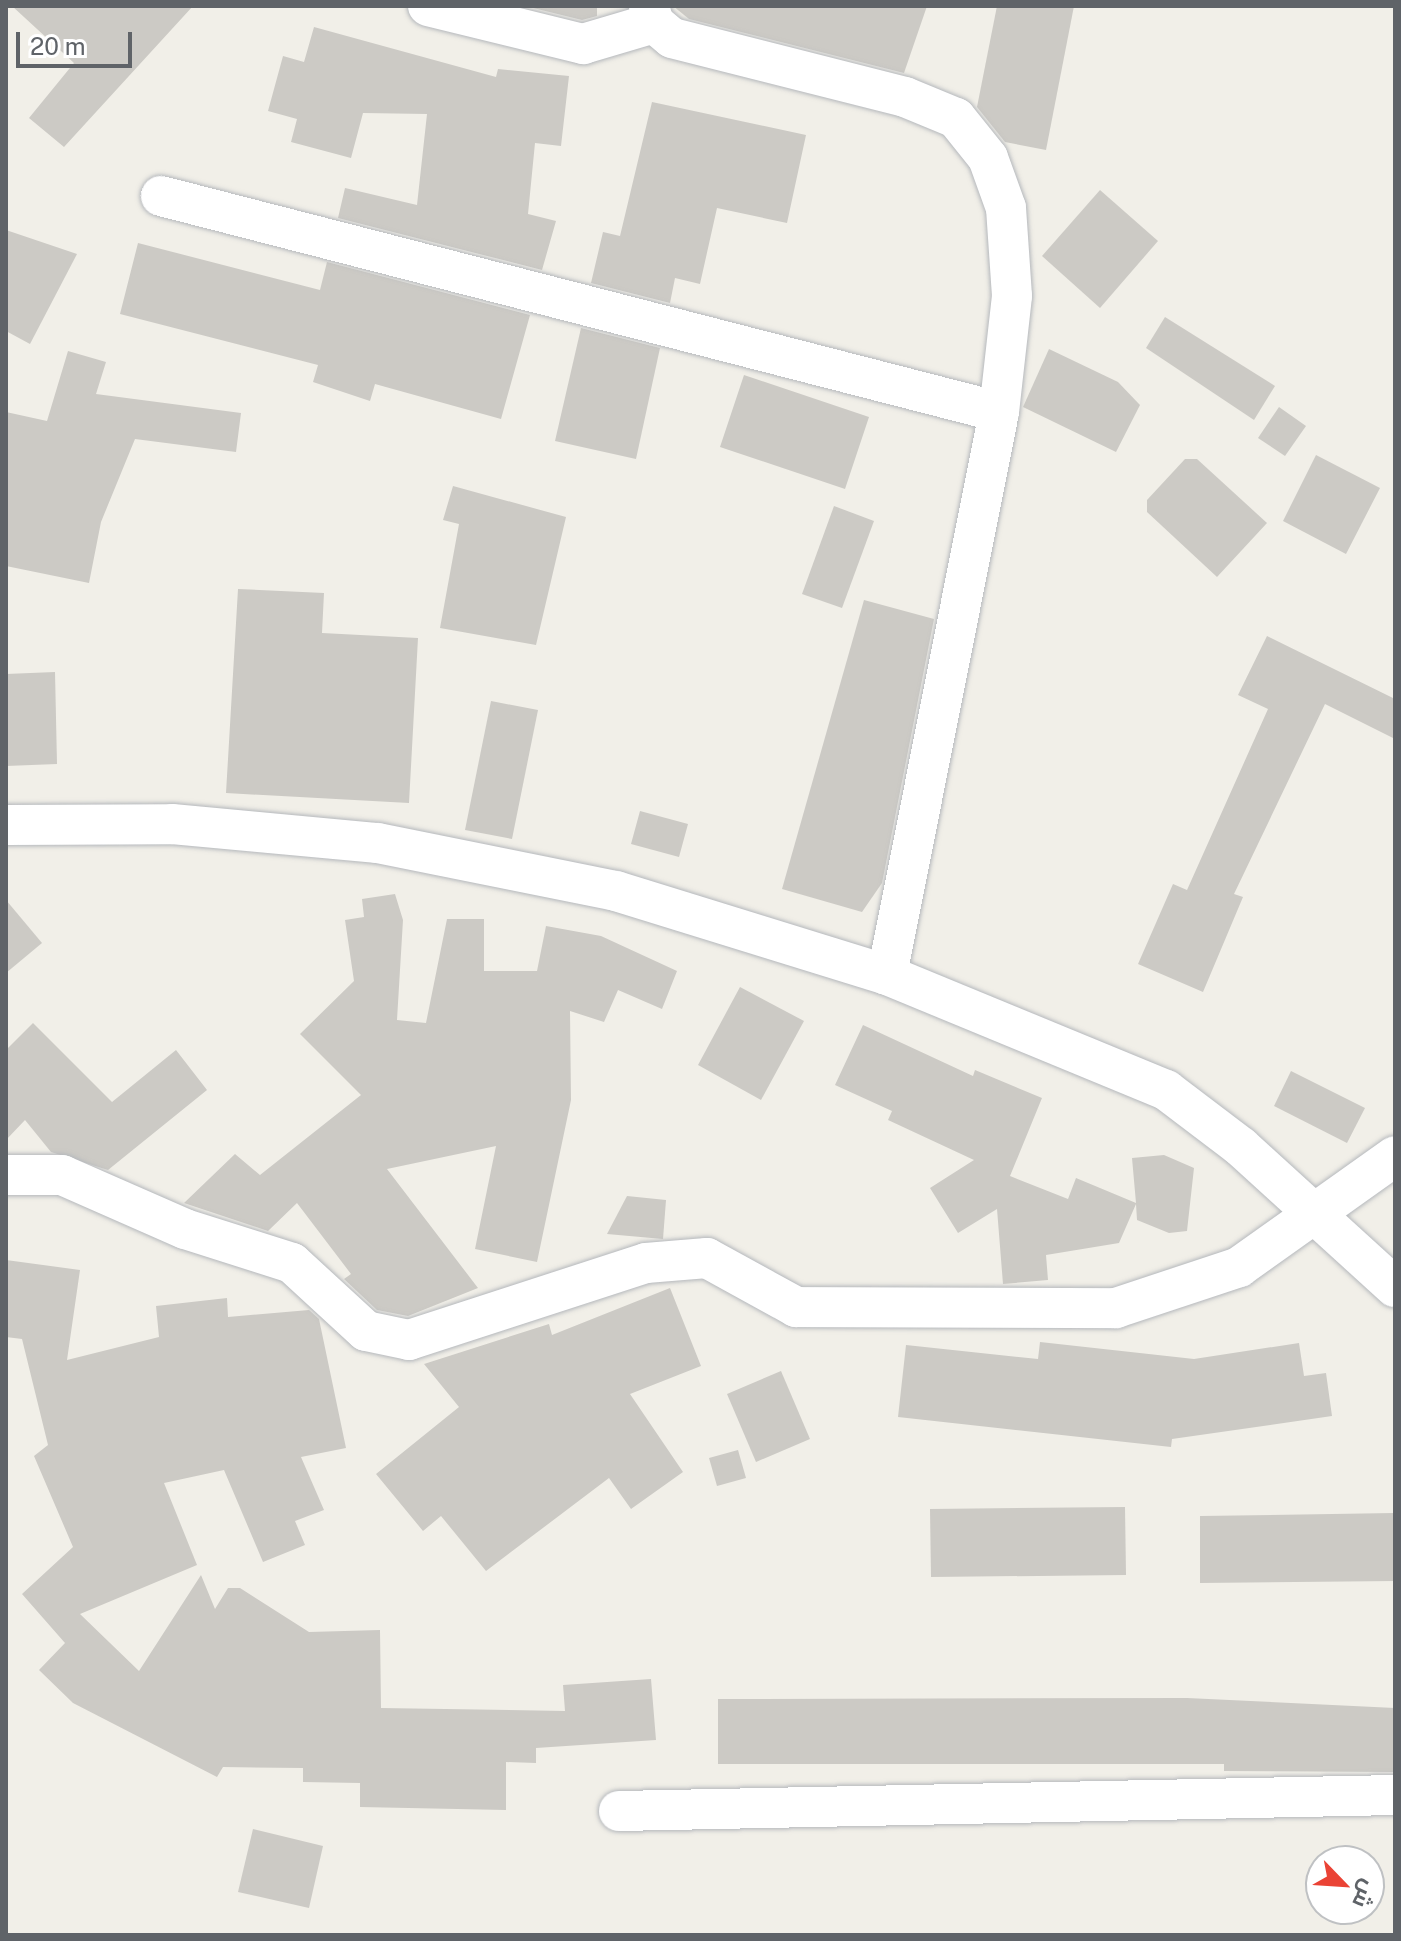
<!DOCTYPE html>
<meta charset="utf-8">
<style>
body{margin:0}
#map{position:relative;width:1401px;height:1941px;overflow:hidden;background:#f1efe8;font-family:"Public Sans",Cairo,sans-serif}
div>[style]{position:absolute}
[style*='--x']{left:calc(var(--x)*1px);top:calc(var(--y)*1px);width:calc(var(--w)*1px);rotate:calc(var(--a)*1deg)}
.building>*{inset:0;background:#cccac5}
.roads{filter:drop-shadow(0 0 2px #b5b8bc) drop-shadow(0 0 2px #b5b8bc)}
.minor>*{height:40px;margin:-20px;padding:0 20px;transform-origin:20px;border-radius:20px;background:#fff}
span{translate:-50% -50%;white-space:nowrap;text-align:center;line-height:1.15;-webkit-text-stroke:6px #fff;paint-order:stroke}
.frame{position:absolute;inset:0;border:8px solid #5f6368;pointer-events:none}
.north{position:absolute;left:1305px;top:1845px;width:80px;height:80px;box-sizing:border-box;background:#fff;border:2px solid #bfc1c3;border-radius:50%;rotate:115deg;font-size:22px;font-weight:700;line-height:32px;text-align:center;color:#5f6368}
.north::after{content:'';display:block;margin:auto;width:28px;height:36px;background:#ea4335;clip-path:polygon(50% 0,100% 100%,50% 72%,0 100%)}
.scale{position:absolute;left:16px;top:32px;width:116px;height:36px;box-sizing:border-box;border:4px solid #5f6368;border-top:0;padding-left:10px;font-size:24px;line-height:28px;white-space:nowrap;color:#5f6368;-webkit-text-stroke:6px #fff;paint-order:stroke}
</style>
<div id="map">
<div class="building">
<i style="clip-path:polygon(12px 6px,193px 6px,64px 147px,29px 118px,74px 63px)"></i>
<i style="clip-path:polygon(525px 6px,597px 6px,597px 16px,582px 20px)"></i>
<i style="clip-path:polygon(673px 6px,927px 6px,904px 73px,689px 19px)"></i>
<i style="clip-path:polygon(997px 6px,1074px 6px,1046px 150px,1005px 142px,977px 107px)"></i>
<i style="clip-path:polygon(314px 27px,496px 77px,498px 69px,569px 76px,561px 146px,535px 143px,528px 214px,556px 221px,542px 270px,338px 218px,345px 188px,417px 205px,427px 114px,363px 113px,351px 158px,291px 142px,297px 119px,268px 111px,283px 56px,304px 62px)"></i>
<i style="clip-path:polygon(652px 102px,806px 135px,787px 223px,717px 208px,700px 284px,675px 278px,670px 303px,591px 283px,603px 232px,620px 236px)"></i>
<i style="clip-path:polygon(1100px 190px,1158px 241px,1100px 308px,1042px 256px)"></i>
<i style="clip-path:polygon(6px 230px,77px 254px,30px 344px,6px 331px)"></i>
<i style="clip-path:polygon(138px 243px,320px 290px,327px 262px,530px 315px,501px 419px,375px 384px,370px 401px,313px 382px,318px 365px,120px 314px)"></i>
<i style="clip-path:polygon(1165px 317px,1275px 386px,1254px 420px,1146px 348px)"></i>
<i style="clip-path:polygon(581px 328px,660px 348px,636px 459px,555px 441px)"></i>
<i style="clip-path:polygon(1049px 349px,1118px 382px,1140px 405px,1116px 452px,1023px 407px)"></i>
<i style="clip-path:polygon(68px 351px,106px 362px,96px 394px,241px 413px,236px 452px,135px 439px,101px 522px,89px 583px,6px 566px,6px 412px,47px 421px)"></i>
<i style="clip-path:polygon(744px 375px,869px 417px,845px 489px,720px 447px)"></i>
<i style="clip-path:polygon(1279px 407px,1306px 426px,1285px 456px,1258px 438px)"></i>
<i style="clip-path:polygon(1316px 455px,1380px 488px,1346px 554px,1283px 521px)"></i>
<i style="clip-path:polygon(1185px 459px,1197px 459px,1267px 523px,1217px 577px,1147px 512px,1147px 500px)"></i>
<i style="clip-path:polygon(453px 486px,566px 517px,536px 645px,440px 628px,459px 524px,443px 520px)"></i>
<i style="clip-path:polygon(834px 506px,874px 521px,842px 608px,802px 594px)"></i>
<i style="clip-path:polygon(238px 589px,324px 593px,322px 633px,418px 638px,409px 803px,226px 793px)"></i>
<i style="clip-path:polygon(864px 600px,934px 619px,882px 883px,862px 912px,782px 889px)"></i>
<i style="clip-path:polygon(1267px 636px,1395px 699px,1395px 739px,1325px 704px,1234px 894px,1243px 897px,1203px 992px,1138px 964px,1173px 884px,1187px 890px,1268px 709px,1238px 695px)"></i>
<i style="clip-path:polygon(55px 672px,57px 764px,6px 766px,6px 674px)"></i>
<i style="clip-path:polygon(491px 701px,538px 710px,512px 839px,465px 830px)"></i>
<i style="clip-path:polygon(640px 811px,688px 824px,679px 857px,631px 844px)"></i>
<i style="clip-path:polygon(395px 894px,403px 920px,397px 1020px,426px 1023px,447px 919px,484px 919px,484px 971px,537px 971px,546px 926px,601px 936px,677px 971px,662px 1009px,618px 990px,604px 1022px,570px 1011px,571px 1100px,537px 1262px,475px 1249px,496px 1146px,387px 1169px,478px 1288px,408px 1316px,377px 1310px,344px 1279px,351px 1274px,297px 1203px,268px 1231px,184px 1203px,235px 1154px,260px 1175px,361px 1095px,300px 1034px,354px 981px,345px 920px,364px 917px,362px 899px)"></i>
<i style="clip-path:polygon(6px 900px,42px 943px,6px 973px)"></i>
<i style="clip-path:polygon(740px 987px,804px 1021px,761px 1100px,698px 1065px)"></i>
<i style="clip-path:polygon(33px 1023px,112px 1102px,176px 1050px,207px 1090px,108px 1170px,51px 1152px,25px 1120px,6px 1140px,6px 1050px)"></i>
<i style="clip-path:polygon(863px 1025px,973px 1076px,975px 1070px,1042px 1098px,1010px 1176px,1068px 1199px,1076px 1178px,1136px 1203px,1132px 1158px,1164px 1155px,1194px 1168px,1187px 1231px,1169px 1233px,1137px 1220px,1136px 1204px,1119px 1243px,1046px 1255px,1048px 1280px,1003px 1284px,997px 1209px,958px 1233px,930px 1188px,974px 1160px,888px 1120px,892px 1111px,835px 1085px)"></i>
<i style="clip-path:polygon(1291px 1071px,1365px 1108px,1347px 1143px,1274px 1106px)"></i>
<i style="clip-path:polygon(627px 1196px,666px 1200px,663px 1239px,607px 1234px)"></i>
<i style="clip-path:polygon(6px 1260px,80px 1270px,67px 1360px,159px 1337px,156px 1306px,227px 1298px,228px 1317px,309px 1310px,319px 1319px,346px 1448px,301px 1457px,324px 1510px,295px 1521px,305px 1545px,263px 1562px,224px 1470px,164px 1483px,197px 1565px,80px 1614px,139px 1671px,201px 1575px,215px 1609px,228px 1588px,240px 1588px,309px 1632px,380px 1630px,381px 1708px,565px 1711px,563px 1685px,651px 1679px,656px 1740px,536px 1748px,536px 1763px,506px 1762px,506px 1810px,360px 1807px,360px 1783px,303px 1782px,303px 1768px,223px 1767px,217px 1777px,73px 1703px,39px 1670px,65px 1643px,22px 1594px,73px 1547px,34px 1456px,48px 1445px,22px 1339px,6px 1337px)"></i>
<i style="clip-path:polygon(670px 1288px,701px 1366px,630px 1394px,683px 1472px,631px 1509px,609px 1478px,486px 1571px,441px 1516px,423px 1531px,376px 1474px,459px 1407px,424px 1364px,549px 1324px,552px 1335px)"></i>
<i style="clip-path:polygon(1040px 1342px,1194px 1359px,1299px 1343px,1304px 1376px,1326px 1373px,1332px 1416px,1172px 1439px,1171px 1447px,898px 1417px,906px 1345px,1038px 1359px)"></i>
<i style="clip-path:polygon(781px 1371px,810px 1439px,756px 1462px,727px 1394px)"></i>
<i style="clip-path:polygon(738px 1450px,746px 1478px,717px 1486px,709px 1458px)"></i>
<i style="clip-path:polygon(1125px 1507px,1126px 1575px,931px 1577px,930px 1509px)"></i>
<i style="clip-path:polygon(1394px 1513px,1395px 1581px,1200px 1583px,1200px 1516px)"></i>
<i style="clip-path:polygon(1187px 1698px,1395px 1708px,1395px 1772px,1224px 1771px,1224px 1764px,718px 1764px,718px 1699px)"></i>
<i style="clip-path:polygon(253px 1829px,323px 1846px,309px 1908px,238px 1892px)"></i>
</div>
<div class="roads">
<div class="minor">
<i style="--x:428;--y:6;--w:160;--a:13.8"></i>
<i style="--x:583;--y:44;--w:74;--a:-16.5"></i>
<i style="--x:649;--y:6;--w:18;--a:74"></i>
<i style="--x:654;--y:23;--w:23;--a:40"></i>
<i style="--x:672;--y:38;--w:240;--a:14.2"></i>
<i style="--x:905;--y:97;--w:55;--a:22.4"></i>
<i style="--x:956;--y:118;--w:51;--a:51.3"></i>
<i style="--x:988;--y:158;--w:53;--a:70.2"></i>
<i style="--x:1006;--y:208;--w:88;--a:86.1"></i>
<i style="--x:1012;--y:296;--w:117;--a:96.4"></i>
<i style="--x:999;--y:412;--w:574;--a:101.25"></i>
<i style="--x:161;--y:196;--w:865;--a:14.45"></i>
<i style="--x:6;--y:825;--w:166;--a:-0.3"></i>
<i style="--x:172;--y:824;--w:207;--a:5.3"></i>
<i style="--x:378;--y:843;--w:243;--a:11.4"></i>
<i style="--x:616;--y:891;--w:284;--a:17.2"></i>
<i style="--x:887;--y:975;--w:302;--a:22.4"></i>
<i style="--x:1166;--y:1090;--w:94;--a:37.2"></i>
<i style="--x:1241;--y:1147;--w:208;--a:42.3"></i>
<i style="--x:6;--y:1175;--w:56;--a:0"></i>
<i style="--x:62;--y:1175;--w:134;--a:23.7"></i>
<i style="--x:185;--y:1229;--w:112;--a:17.6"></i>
<i style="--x:292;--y:1263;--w:100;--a:42.6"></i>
<i style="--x:366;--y:1331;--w:44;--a:11.8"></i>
<i style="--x:409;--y:1340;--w:249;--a:-18"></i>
<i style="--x:646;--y:1263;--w:61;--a:-4.7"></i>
<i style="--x:707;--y:1258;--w:102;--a:28.8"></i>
<i style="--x:796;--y:1307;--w:320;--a:0.2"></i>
<i style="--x:1116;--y:1308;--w:130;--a:-18.4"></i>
<i style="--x:1239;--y:1267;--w:191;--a:-35.4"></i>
<i style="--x:619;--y:1811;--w:776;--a:-1.18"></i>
</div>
</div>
<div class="frame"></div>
<div class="north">ش</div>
<div class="scale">20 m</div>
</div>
